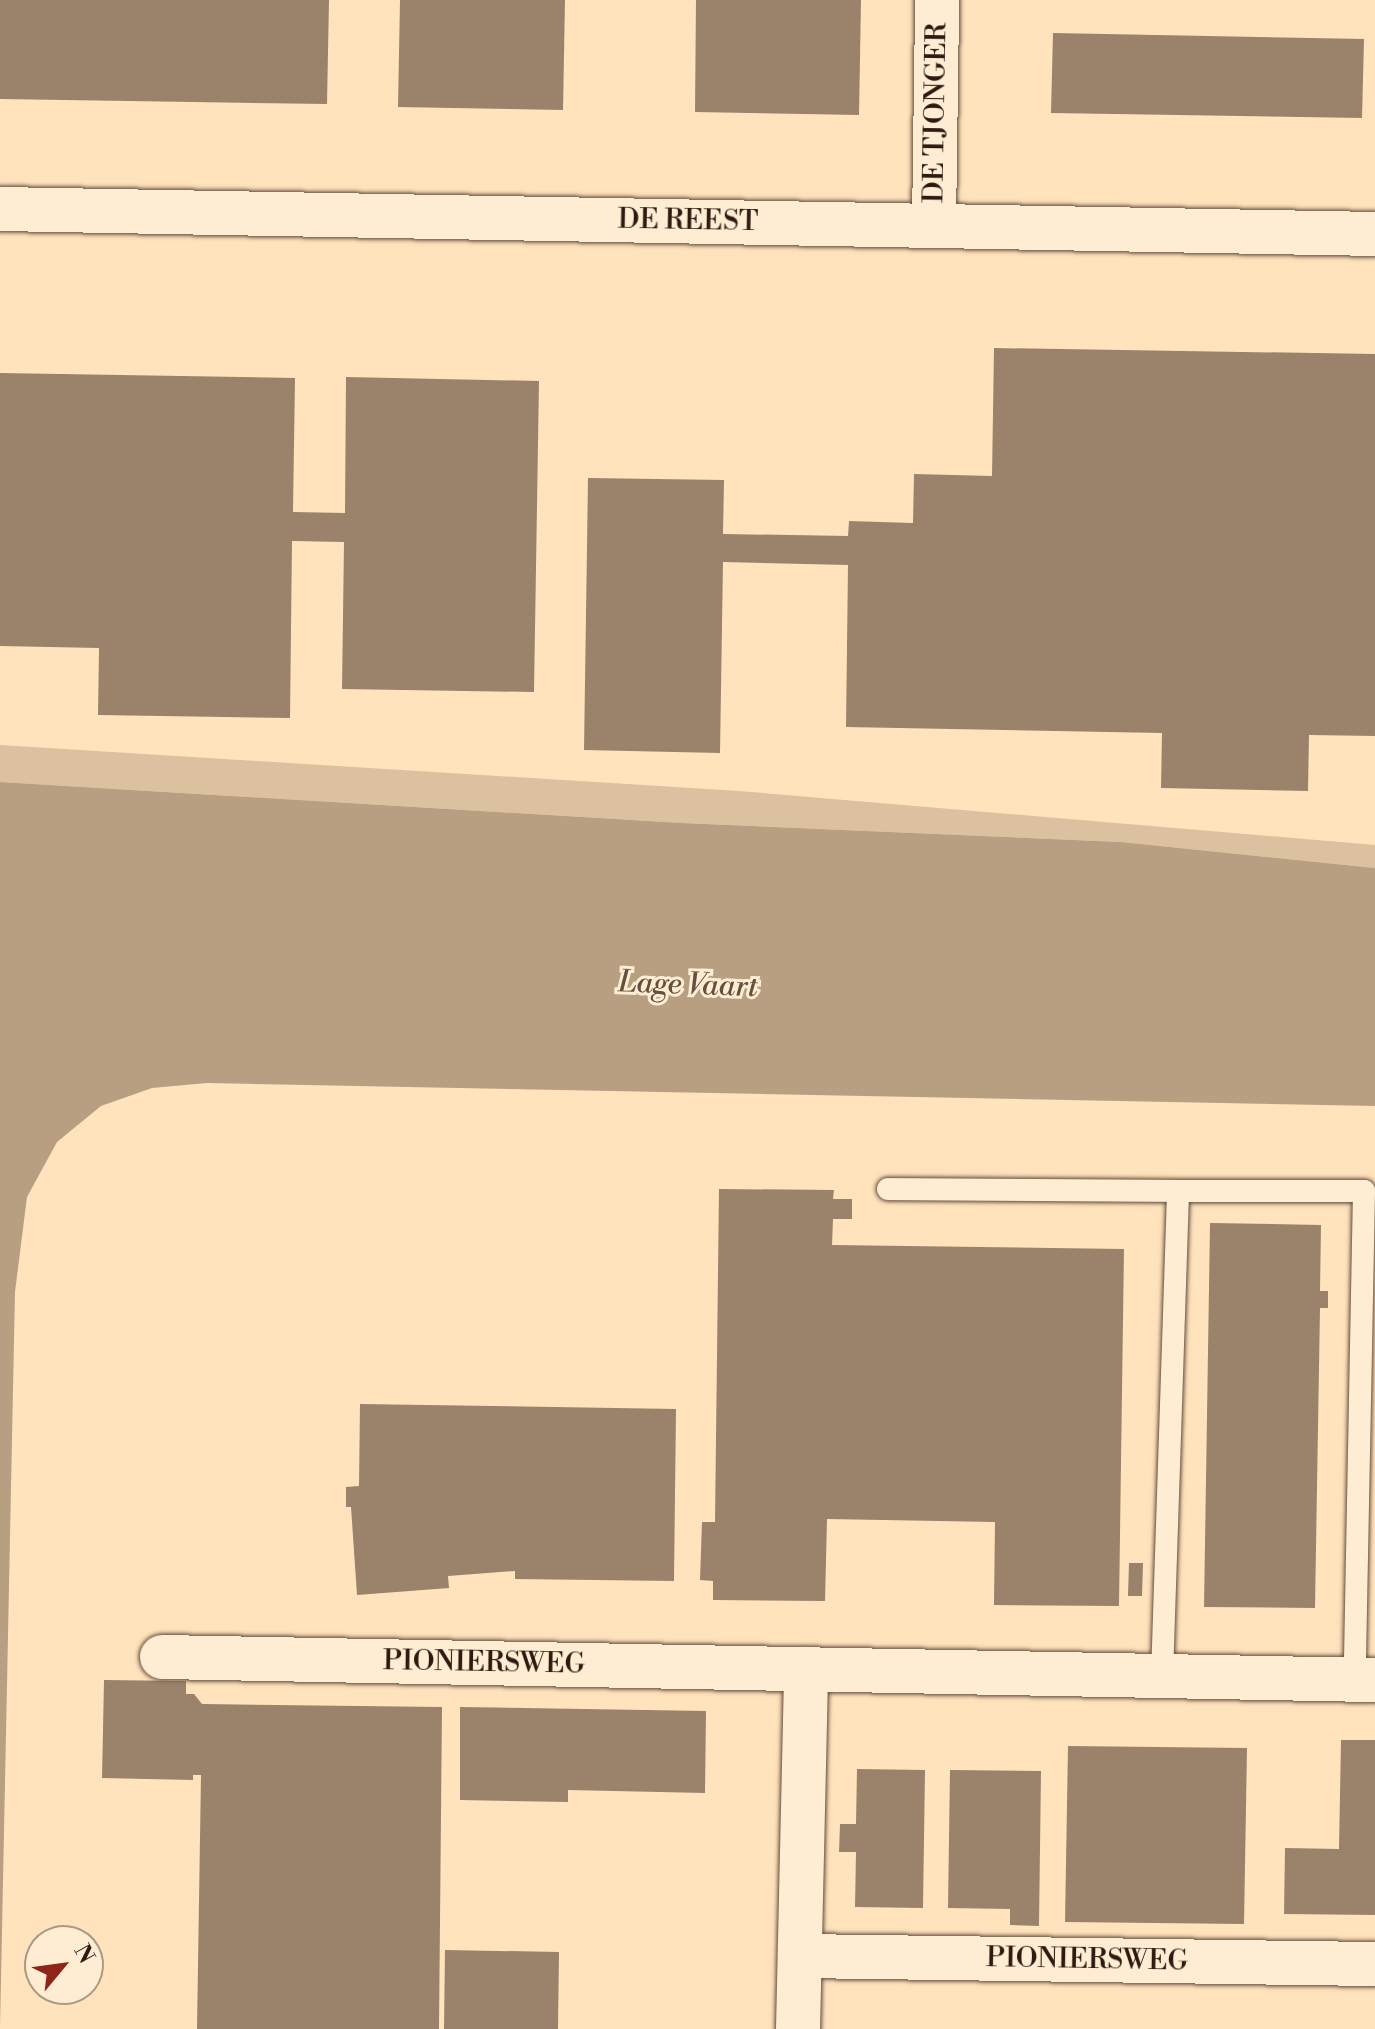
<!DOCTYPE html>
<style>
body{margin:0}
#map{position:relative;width:1375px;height:2029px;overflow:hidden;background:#ffe3bc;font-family:"Libre Bodoni",serif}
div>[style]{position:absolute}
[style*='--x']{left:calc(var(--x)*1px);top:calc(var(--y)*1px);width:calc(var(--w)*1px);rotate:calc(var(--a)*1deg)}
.green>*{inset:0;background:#dbc19f}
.water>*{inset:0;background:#b89f82}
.building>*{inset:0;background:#9a836a}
.roads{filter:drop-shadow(0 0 2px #624c3c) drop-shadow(0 0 2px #624c3c)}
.service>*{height:22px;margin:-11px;padding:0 11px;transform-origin:11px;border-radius:11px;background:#ffedd3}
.minor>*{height:44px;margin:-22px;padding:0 22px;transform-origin:22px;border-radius:22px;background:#ffedd3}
span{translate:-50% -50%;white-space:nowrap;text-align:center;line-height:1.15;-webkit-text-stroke:6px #ffedd3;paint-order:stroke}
.street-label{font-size:28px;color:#2d1a11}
.water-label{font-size:30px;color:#654f3e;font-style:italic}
.north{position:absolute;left:24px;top:1925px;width:80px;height:80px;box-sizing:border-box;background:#ffedd3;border:2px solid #ab9985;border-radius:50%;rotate:61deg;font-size:22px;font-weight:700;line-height:32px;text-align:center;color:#2d1a11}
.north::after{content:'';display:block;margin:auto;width:28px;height:36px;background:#8f2418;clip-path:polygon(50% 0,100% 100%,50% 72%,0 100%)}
</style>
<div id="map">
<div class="green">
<i style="clip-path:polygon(0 745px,739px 791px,1375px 845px,1375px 868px,1121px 842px,682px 823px,0 782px)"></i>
</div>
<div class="water">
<i style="clip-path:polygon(0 782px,682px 823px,1121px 842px,1375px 868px,1375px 1106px,207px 1083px,152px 1088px,101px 1106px,57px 1142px,27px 1197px,15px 1292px,0 2029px)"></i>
</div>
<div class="building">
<i style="clip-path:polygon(0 0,329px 0,327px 104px,0 99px)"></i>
<i style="clip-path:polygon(400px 0,565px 0,563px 110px,398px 107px)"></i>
<i style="clip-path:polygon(696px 0,861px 0,859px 115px,695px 112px)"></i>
<i style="clip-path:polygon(1053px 33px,1364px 39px,1362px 118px,1051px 113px)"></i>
<i style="clip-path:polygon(994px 348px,1375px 354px,1375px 736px,1309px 735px,1308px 791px,1161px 788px,1162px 733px,846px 727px,848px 565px,723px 562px,720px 753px,584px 750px,588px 478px,724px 480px,723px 534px,848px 536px,849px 521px,913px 523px,914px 474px,992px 476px)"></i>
<i style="clip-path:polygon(0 373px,295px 378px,293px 512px,345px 513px,346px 377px,539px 381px,534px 692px,342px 689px,344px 542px,292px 541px,290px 718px,98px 715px,99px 648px,0 646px)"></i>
<i style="clip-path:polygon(719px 1189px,834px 1190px,833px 1199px,852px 1199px,852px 1219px,833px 1219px,832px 1245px,1124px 1249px,1119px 1606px,994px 1605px,995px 1522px,827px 1519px,825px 1601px,713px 1600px,713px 1581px,700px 1580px,702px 1522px,715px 1522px)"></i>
<i style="clip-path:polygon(1210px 1223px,1321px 1225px,1320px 1291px,1328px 1291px,1328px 1308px,1320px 1308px,1315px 1608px,1204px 1607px)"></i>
<i style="clip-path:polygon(360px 1404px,676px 1409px,674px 1581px,515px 1579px,515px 1571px,448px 1576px,449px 1588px,357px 1595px,351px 1507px,346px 1507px,346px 1487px,359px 1486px)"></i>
<i style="clip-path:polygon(1129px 1563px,1143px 1563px,1142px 1596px,1128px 1596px)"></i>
<i style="clip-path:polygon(104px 1680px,186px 1681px,186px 1694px,194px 1694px,202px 1704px,442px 1707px,439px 2029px,197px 2029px,201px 1775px,193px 1775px,193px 1780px,102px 1778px)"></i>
<i style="clip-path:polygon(460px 1707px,706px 1711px,705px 1793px,568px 1790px,568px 1802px,460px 1800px)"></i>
<i style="clip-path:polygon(1341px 1740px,1375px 1740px,1375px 1915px,1284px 1914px,1285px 1848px,1339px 1849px)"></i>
<i style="clip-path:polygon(1068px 1746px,1247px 1748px,1244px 1924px,1065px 1922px)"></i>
<i style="clip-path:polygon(857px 1769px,925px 1770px,923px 1908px,855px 1907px,856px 1852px,839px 1852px,840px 1824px,856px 1824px)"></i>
<i style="clip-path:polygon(950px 1770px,1041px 1771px,1039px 1926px,1010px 1925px,1010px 1909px,948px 1908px)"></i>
<i style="clip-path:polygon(445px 1950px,559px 1952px,558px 2029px,444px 2029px)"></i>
</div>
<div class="roads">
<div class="service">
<i style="--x:888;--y:1189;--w:290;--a:0.4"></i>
<i style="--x:1162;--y:1676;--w:485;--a:-88.1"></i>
<i style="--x:1178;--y:1191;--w:186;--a:0"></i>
<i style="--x:1364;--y:1191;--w:489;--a:91.1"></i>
</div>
<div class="minor">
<i style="--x:0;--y:209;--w:1375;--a:1.04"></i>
<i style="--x:934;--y:225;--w:225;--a:-89.2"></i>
<i style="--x:162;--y:1657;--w:1213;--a:1.09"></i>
<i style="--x:800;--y:1956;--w:575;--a:0.8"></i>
<i style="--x:798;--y:2029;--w:360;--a:-88.7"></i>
</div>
</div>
<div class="street-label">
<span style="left:936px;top:113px;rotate:-89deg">DE TJONGER</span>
<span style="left:688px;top:221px;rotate:1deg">DE REEST</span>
<span style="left:484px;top:1663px;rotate:1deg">PIONIERSWEG</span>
<span style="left:1087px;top:1960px;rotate:1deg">PIONIERSWEG</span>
</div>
<div class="water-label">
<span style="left:688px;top:985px;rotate:2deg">Lage Vaart</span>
</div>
<div class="north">N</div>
</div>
